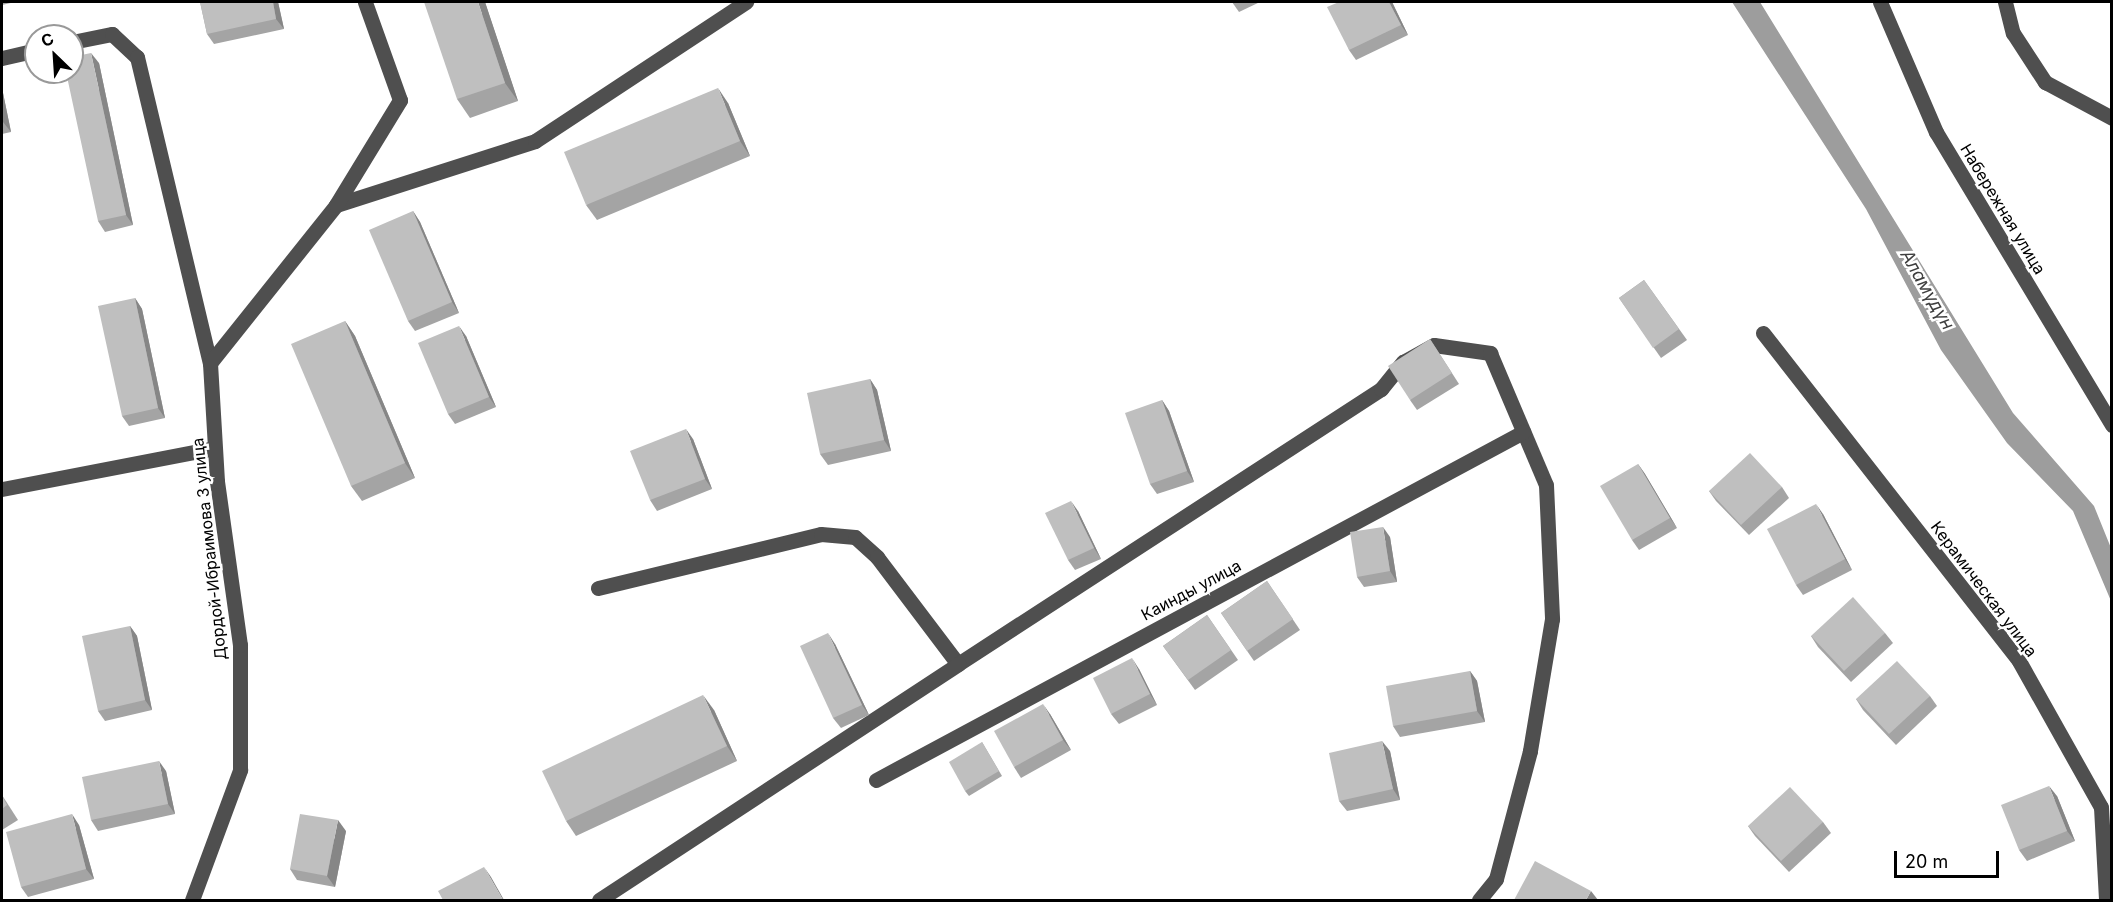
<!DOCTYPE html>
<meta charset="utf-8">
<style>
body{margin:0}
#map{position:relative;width:2113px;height:902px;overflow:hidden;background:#fff;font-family:Inter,sans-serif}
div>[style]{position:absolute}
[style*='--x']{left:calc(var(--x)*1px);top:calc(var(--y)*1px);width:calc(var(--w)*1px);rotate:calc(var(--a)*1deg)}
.water>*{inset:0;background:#9d9d9d}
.minor>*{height:15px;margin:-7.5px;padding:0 7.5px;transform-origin:7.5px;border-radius:7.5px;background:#4f4f4f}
.wall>*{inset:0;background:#a4a4a4}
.shaded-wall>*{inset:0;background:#868686}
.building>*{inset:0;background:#bfbfbf}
span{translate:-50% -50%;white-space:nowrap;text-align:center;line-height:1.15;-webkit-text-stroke:5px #fff;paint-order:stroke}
.street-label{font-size:16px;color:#000}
.water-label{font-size:18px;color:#3e3e3e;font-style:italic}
.frame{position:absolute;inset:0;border:3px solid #000;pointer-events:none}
.north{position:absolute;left:24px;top:24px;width:60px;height:60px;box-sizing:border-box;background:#fff;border:2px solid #999;border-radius:50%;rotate:335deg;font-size:16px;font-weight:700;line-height:24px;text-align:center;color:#000}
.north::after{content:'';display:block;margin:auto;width:21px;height:27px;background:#000;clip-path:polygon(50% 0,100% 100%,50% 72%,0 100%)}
.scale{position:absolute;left:1894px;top:851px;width:105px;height:27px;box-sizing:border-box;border:3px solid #000;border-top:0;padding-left:8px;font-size:18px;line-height:21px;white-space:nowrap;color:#000;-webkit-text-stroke:4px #fff;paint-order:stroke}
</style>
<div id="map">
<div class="water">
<i style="clip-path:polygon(1732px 2px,1760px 2px,2013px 413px,2094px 506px,2111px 548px,2111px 601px,2073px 511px,2007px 443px,1941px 350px,1866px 209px)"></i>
</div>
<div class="minor">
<i style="--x:1880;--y:2;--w:142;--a:66.7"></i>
<i style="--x:1936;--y:132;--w:342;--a:59"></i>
<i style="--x:2005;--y:2;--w:32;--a:76"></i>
<i style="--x:2013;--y:33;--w:59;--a:56.9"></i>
<i style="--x:2045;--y:82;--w:76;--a:28.2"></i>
<i style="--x:72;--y:42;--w:41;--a:-11.3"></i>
<i style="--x:112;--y:34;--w:34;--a:43"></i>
<i style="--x:137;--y:57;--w:315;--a:76.6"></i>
<i style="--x:2;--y:58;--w:35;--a:-13"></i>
<i style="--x:336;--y:205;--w:209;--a:-17.8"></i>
<i style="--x:535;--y:141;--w:253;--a:-33.4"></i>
<i style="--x:1763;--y:333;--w:416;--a:52"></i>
<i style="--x:2019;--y:661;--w:167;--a:60.7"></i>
<i style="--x:2101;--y:807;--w:93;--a:86.9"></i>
<i style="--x:2;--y:489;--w:216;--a:-10.9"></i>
<i style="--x:598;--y:588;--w:229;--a:-13.6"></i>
<i style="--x:821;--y:534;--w:34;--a:5"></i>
<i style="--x:855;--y:537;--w:30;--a:42"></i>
<i style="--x:877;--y:557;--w:134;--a:52.9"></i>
<i style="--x:958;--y:664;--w:505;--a:-33.03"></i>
<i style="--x:1381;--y:389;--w:35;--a:-51"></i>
<i style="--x:1403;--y:362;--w:35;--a:-29"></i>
<i style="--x:1434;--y:345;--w:57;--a:8.1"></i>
<i style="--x:1490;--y:353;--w:143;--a:67"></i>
<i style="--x:1546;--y:485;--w:134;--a:87.4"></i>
<i style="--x:1552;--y:619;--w:134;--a:99.5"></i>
<i style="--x:1530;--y:751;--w:132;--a:104.9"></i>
<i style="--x:1496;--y:879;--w:27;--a:129"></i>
<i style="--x:876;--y:780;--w:735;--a:-28.27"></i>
<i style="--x:192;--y:900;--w:139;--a:-69.7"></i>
<i style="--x:240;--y:770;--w:125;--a:-90"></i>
<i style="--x:240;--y:645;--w:166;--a:-98"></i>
<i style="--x:217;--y:481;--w:118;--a:-93.4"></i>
<i style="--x:210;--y:363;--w:202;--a:-51.4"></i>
<i style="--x:336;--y:205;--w:123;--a:-58.6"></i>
<i style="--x:400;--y:100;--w:104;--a:-109.7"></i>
<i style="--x:599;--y:900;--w:430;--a:-33.3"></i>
</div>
<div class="wall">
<i style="clip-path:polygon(2px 2px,15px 2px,2px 5px)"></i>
<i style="clip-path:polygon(200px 2px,278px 2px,284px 29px,214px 44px,207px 34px)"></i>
<i style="clip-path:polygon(485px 2px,518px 101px,470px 118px,457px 99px)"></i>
<i style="clip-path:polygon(1232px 2px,1260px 2px,1239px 12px)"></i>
<i style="clip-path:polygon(1339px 2px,1392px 2px,1408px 35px,1356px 60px,1349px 50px)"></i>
<i style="clip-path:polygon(99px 63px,133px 225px,105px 232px,98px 221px)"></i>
<i style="clip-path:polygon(2px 88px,11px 132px,2px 134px)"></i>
<i style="clip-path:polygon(728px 103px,750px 156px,597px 220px,586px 205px)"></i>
<i style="clip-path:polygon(413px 211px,420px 222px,459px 313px,415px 331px,408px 321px)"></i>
<i style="clip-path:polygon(1644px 280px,1687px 340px,1661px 358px,1619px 298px)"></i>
<i style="clip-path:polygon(135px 298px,142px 309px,165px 418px,129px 426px,122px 416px)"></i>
<i style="clip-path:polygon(345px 321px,355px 336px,415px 478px,362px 501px,351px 486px)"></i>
<i style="clip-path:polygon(466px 336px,496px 407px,455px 424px,448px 414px)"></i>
<i style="clip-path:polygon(1430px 339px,1459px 384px,1417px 410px,1410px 400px)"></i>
<i style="clip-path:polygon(870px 379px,877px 390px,891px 451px,828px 465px,820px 454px)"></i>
<i style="clip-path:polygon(1162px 400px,1169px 411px,1194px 482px,1157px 494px,1150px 484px)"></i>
<i style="clip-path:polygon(693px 439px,712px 489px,657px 511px,650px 500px)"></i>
<i style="clip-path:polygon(1638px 464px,1645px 474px,1677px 528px,1639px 550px,1632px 540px)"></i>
<i style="clip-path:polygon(1782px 487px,1789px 498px,1749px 535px,1716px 501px,1709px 491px)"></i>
<i style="clip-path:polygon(1078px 511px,1101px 559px,1075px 570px,1068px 560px)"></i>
<i style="clip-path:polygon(1823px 514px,1852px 570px,1803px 595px,1796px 585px)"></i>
<i style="clip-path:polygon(1390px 537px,1397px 582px,1364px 587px,1357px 577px)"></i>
<i style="clip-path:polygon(1267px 581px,1300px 630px,1254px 661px,1221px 613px)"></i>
<i style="clip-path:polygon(1207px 615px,1238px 660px,1195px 690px,1163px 646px)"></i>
<i style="clip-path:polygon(130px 626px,137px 636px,152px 710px,105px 721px,98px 711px)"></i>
<i style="clip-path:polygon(1885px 633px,1893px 643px,1851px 682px,1818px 647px,1811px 636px)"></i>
<i style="clip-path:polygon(835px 644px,869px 715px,841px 728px,833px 718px)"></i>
<i style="clip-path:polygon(1139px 669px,1157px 705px,1119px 724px,1111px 714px)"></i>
<i style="clip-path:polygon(1470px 671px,1477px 681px,1485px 722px,1400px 737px,1393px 726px)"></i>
<i style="clip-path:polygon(1930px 696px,1937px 706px,1896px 745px,1863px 710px,1856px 699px)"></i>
<i style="clip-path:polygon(714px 710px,737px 761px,576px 836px,566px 821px)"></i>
<i style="clip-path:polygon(1050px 714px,1071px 750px,1021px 778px,1014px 767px)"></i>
<i style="clip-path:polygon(982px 742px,1002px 776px,969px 796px,965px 791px)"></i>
<i style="clip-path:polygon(1390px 751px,1400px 800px,1347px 811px,1339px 801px)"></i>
<i style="clip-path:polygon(166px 771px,175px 814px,98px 831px,91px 820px)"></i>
<i style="clip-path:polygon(2px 795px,18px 820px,2px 830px)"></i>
<i style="clip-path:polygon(2057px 796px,2075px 841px,2027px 861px,2019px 850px)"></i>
<i style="clip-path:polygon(1823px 822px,1831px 833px,1789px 872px,1755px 836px,1748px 826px)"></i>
<i style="clip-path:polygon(79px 825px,94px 879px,28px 897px,21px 887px)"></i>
<i style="clip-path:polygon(346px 831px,335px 887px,297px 880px,290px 869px)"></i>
</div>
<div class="shaded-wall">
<i style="clip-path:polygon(273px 2px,278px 2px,284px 29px,276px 19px)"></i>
<i style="clip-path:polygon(478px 2px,485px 2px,518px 101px,505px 83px)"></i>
<i style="clip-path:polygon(1389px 2px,1392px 2px,1408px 35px,1401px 25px)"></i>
<i style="clip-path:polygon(91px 53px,99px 63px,133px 225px,126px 215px)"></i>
<i style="clip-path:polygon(2px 88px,11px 132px,3px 122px,2px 112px)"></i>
<i style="clip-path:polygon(718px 88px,728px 103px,750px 156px,740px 141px)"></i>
<i style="clip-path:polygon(413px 211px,420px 222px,459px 313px,452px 302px)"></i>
<i style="clip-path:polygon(135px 298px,142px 309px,165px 418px,158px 408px)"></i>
<i style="clip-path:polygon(345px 321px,355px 336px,415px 478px,405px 463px)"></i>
<i style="clip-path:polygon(459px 326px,466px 336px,496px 407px,489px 397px)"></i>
<i style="clip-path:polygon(870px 379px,877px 390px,891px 451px,884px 440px)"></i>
<i style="clip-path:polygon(1162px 400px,1169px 411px,1194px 482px,1187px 471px)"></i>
<i style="clip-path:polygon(686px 429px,693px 439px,712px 489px,705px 479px)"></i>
<i style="clip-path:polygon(1638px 464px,1645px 474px,1677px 528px,1670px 518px)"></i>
<i style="clip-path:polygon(1071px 501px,1078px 511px,1101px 559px,1094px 548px)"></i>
<i style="clip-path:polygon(1816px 504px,1823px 514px,1852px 570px,1845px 559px)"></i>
<i style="clip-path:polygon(1383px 527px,1390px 537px,1397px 582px,1390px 571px)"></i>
<i style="clip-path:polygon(130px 626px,137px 636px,152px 710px,145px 700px)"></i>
<i style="clip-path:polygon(828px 633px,835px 644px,869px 715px,862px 705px)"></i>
<i style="clip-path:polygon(1132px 658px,1139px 669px,1157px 705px,1150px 694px)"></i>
<i style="clip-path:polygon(1470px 671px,1477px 681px,1485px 722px,1477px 711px)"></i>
<i style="clip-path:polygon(703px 695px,714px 710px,737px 761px,727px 746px)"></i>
<i style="clip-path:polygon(1043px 704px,1050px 714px,1071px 750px,1063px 740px)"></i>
<i style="clip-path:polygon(1382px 741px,1390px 751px,1400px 800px,1393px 789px)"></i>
<i style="clip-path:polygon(159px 761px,166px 771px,175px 814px,168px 804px)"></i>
<i style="clip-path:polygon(2049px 786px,2057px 796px,2075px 841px,2067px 831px)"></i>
<i style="clip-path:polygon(72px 814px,79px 825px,94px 879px,86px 869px)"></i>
<i style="clip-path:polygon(338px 820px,346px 831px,335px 887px,327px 876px)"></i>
<i style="clip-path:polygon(484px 867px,491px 877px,504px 900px,503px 900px)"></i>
<i style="clip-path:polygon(1591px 891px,1598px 900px,1586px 900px)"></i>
</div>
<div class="building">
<i style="clip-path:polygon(200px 2px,273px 2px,276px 19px,207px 34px)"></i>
<i style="clip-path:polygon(424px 2px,478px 2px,505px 83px,457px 99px)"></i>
<i style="clip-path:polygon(1339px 2px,1389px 2px,1401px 25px,1349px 50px,1327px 7px)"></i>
<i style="clip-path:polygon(91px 53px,126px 215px,98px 221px,66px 72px,72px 72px,72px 57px)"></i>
<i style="clip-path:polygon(718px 88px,740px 141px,586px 205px,564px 152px)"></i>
<i style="clip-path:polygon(413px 211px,452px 302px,408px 321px,369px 230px)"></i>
<i style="clip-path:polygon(1644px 280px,1679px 329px,1653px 348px,1619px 298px)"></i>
<i style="clip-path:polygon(135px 298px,158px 408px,122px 416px,98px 306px)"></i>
<i style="clip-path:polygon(345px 321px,405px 463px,351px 486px,291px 344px)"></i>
<i style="clip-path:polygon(459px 326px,489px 397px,448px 414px,418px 343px)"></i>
<i style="clip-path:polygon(1430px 339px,1452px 373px,1410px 400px,1388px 366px)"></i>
<i style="clip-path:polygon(870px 379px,884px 440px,820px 454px,807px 393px)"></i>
<i style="clip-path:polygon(1162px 400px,1187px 471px,1150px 484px,1125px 413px)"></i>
<i style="clip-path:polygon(686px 429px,705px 479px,650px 500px,630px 451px)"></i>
<i style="clip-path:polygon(1750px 453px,1782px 487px,1741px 525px,1709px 491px)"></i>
<i style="clip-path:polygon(1638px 464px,1670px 518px,1632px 540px,1600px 486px)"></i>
<i style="clip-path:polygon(1071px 501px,1094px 548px,1068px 560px,1045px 513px)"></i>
<i style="clip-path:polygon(1816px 504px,1845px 559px,1796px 585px,1767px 529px)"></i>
<i style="clip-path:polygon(1383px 527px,1390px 571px,1357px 577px,1350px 532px)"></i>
<i style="clip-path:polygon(1267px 581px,1293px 619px,1247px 651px,1221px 613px)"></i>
<i style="clip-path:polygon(1853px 597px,1885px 633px,1844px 671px,1811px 636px)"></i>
<i style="clip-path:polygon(1207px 615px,1231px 650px,1188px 680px,1163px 646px)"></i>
<i style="clip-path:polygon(130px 626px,145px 700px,98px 711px,82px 636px)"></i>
<i style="clip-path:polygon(828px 633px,862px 705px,833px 718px,800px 646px)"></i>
<i style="clip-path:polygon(1132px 658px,1150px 694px,1111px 714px,1093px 678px)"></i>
<i style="clip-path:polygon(1897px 661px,1930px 696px,1889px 734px,1856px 699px)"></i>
<i style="clip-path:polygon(1470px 671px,1477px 711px,1393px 726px,1386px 686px)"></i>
<i style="clip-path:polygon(703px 695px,727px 746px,566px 821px,542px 771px)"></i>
<i style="clip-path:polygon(1043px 704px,1063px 740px,1014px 767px,994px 731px)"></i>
<i style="clip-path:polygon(1382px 741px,1393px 789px,1339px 801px,1329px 753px)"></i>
<i style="clip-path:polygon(982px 742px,999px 771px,965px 791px,949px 762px)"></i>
<i style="clip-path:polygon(159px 761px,168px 804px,91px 820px,82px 777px)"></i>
<i style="clip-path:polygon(2049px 786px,2067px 831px,2019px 850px,2001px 805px)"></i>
<i style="clip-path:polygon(1790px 787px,1823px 822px,1781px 861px,1748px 826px)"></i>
<i style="clip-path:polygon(2px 796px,7px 805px,2px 809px)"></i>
<i style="clip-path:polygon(72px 814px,86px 869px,21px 887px,6px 832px)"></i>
<i style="clip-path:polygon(300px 814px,338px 820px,327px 876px,290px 869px)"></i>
<i style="clip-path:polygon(1535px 861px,1591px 891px,1586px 900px,1514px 900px)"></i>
<i style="clip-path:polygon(484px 867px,503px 900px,443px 900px,438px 891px)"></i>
</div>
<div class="street-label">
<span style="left:2003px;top:209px;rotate:59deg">Набережная улица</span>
<span style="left:209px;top:549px;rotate:-96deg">Дордой-Ибраимова 3 улица</span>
<span style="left:1984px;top:589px;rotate:53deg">Керамическая улица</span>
<span style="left:1191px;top:590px;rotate:-28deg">Каинды улица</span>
</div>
<div class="water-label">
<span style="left:1927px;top:290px;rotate:60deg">Аламүдүн</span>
</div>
<div class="frame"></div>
<div class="north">С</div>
<div class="scale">20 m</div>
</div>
